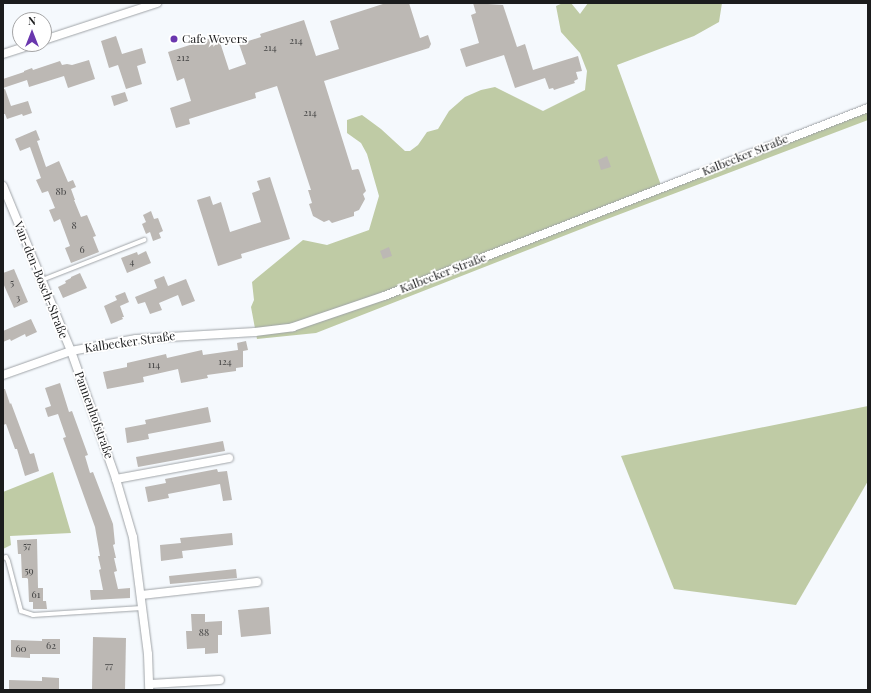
<!DOCTYPE html>
<meta charset="utf-8">
<style>
body{margin:0}
#map{position:relative;width:871px;height:693px;overflow:hidden;background:#f5f9fd;font-family:"Playfair Display",serif}
div>[style]{position:absolute}
[style*='--x']{left:calc(var(--x)*1px);top:calc(var(--y)*1px);width:calc(var(--w)*1px);rotate:calc(var(--a)*1deg)}
.green>*{inset:0;background:#bfcba5}
.building>*{inset:0;background:#bcb8b4}
.roads{filter:drop-shadow(0 0 1px #a0a4a8) drop-shadow(0 0 1px #a0a4a8)}
.lane>*{height:4px;margin:-2px;padding:0 2px;transform-origin:2px;border-radius:2px;background:#fff}
.street>*{height:8px;margin:-4px;padding:0 4px;transform-origin:4px;border-radius:4px;background:#fff}
.dots>*{width:11px;height:11px;translate:-50% -50%;box-sizing:border-box;border:2px solid #fff;border-radius:50%}
span{translate:-50% -50%;white-space:nowrap;text-align:center;line-height:1.15;-webkit-text-stroke:3.5px #fff;paint-order:stroke}
.number-label{font-size:10px;color:#434343}
.number-label span{-webkit-text-stroke-width:0}
.poi-label{font-size:12px;color:#1b1c1d}
.left{translate:0 -50%;text-align:left}
.street-label{font-size:12px;color:#1b1c1d}
.frame{position:absolute;inset:0;border:4px solid #1b1c1d;pointer-events:none}
.north{position:absolute;left:12px;top:12px;width:40px;height:40px;box-sizing:border-box;background:#fff;border:1px solid #a4a4a5;border-radius:50%;rotate:0deg;font-size:11px;font-weight:700;line-height:16px;text-align:center;color:#1b1c1d}
.north::after{content:'';display:block;margin:auto;width:14px;height:18px;background:#6a37ae;clip-path:polygon(50% 0,100% 100%,50% 72%,0 100%)}
</style>
<div id="map">
<div class="green">
<i style="clip-path:polygon(563px 3px,571px 3px,580px 14px,588px 3px,722px 3px,719px 22px,694px 36px,617px 65px,662px 188px,868px 108px,868px 120px,594px 224px,316px 333px,257px 339px,251px 307px,254px 300px,252px 282px,303px 240px,327px 245px,369px 230px,379px 196px,367px 154px,361px 143px,347px 133px,347px 120px,362px 115px,381px 129px,405px 151px,410px 151px,418px 145px,427px 132px,438px 129px,449px 111px,465px 97px,481px 90px,495px 87px,543px 111px,585px 90px,587px 71px,580px 53px,561px 32px,556px 6px)"></i>
<i style="clip-path:polygon(868px 406px,868px 481px,796px 605px,674px 589px,621px 456px)"></i>
<i style="clip-path:polygon(53px 472px,71px 533px,10px 536px,11px 545px,3px 549px,3px 492px)"></i>
</div>
<div class="building">
<i style="clip-path:polygon(386px 3px,409px 3px,420px 38px,428px 35px,431px 44px,429px 48px,324px 81px,352px 170px,358px 169px,359px 170px,366px 191px,363px 194px,365px 199px,359px 210px,354px 212px,354px 216px,332px 223px,329px 220px,324px 222px,313px 216px,309px 204px,312px 203px,308px 190px,311px 190px,277px 86px,255px 93px,256px 98px,189px 119px,190px 124px,176px 128px,170px 108px,191px 101px,184px 78px,177px 81px,168px 52px,218px 36px,229px 70px,246px 64px,239px 44px,261px 37px,260px 34px,304px 20px,316px 56px,339px 49px,330px 21px)"></i>
<i style="clip-path:polygon(473px 3px,503px 5px,517px 47px,525px 44px,533px 70px,578px 56px,582px 71px,576px 72px,578px 79px,574px 81px,575px 83px,554px 90px,553px 88px,549px 89px,545px 78px,515px 88px,504px 55px,466px 67px,460px 49px,479px 43px,471px 15px,476px 13px)"></i>
<i style="clip-path:polygon(116px 36px,122px 54px,142px 48px,146px 63px,137px 66px,142px 84px,126px 89px,118px 65px,109px 68px,101px 41px)"></i>
<i style="clip-path:polygon(89px 60px,95px 79px,68px 88px,64px 76px,29px 87px,27px 80px,3px 88px,3px 79px,24px 72px,24px 71px,32px 68px,33px 70px,60px 61px,62px 65px,67px 64px,72px 65px)"></i>
<i style="clip-path:polygon(5px 89px,11px 106px,28px 101px,32px 113px,23px 116px,22px 114px,7px 119px,5px 114px,3px 114px,3px 90px)"></i>
<i style="clip-path:polygon(125px 92px,128px 101px,114px 106px,111px 96px)"></i>
<i style="clip-path:polygon(36px 130px,40px 140px,37px 141px,46px 167px,59px 161px,68px 182px,73px 180px,76px 187px,71px 189px,75px 200px,74px 200px,81px 217px,87px 215px,96px 236px,93px 237px,99px 252px,71px 263px,65px 248px,70px 246px,60px 219px,54px 222px,49px 210px,55px 208px,48px 191px,42px 193px,36px 180px,41px 178px,30px 147px,20px 151px,15px 139px)"></i>
<i style="clip-path:polygon(607px 156px,611px 167px,601px 170px,598px 160px)"></i>
<i style="clip-path:polygon(270px 177px,290px 239px,241px 254px,242px 258px,218px 266px,197px 200px,210px 196px,213px 205px,221px 202px,230px 232px,261px 222px,252px 193px,260px 190px,257px 181px)"></i>
<i style="clip-path:polygon(151px 211px,154px 219px,158px 218px,163px 231px,159px 233px,161px 238px,153px 241px,150px 232px,146px 234px,142px 224px,146px 222px,143px 215px)"></i>
<i style="clip-path:polygon(389px 247px,392px 256px,383px 259px,380px 251px)"></i>
<i style="clip-path:polygon(146px 251px,151px 263px,127px 273px,121px 258px,137px 252px,138px 255px)"></i>
<i style="clip-path:polygon(14px 269px,28px 302px,14px 308px,3px 283px,3px 273px)"></i>
<i style="clip-path:polygon(80px 273px,87px 288px,63px 298px,58px 287px,66px 283px,65px 281px,71px 278px,71px 277px)"></i>
<i style="clip-path:polygon(164px 276px,168px 286px,186px 279px,195px 301px,182px 306px,178px 295px,159px 303px,162px 310px,150px 314px,145px 302px,138px 304px,135px 297px,157px 288px,154px 280px)"></i>
<i style="clip-path:polygon(125px 292px,129px 302px,120px 306px,124px 317px,122px 317px,123px 319px,111px 324px,104px 306px,117px 300px,115px 296px)"></i>
<i style="clip-path:polygon(31px 319px,37px 332px,26px 337px,25px 334px,11px 341px,10px 339px,3px 342px,3px 331px)"></i>
<i style="clip-path:polygon(246px 341px,248px 350px,243px 351px,243px 367px,236px 368px,236px 371px,207px 375px,208px 378px,181px 383px,178px 369px,143px 377px,144px 382px,107px 389px,103px 372px,127px 367px,127px 363px,166px 354px,167px 358px,202px 350px,203px 355px,238px 350px,237px 343px)"></i>
<i style="clip-path:polygon(60px 383px,69px 412px,72px 411px,88px 455px,85px 456px,90px 473px,93px 472px,113px 524px,115px 544px,113px 545px,116px 558px,114px 558px,117px 571px,114px 572px,118px 589px,130px 588px,130px 598px,91px 600px,90px 590px,103px 590px,99px 570px,101px 569px,98px 556px,100px 556px,95px 527px,63px 438px,66px 437px,58px 414px,48px 417px,45px 408px,51px 406px,45px 388px)"></i>
<i style="clip-path:polygon(3px 389px,5px 389px,10px 404px,11px 403px,30px 454px,34px 453px,39px 471px,25px 476px,17px 449px,15px 449px,6px 424px,3px 425px)"></i>
<i style="clip-path:polygon(208px 407px,211px 422px,148px 434px,149px 439px,127px 443px,125px 428px,146px 424px,145px 420px)"></i>
<i style="clip-path:polygon(223px 441px,225px 451px,138px 467px,136px 457px)"></i>
<i style="clip-path:polygon(217px 469px,218px 472px,227px 471px,232px 500px,223px 501px,220px 484px,168px 494px,169px 498px,148px 502px,145px 487px,166px 483px,165px 479px)"></i>
<i style="clip-path:polygon(232px 533px,233px 545px,182px 551px,183px 558px,161px 561px,160px 545px,181px 543px,180px 538px)"></i>
<i style="clip-path:polygon(37px 539px,38px 588px,43px 588px,43px 601px,46px 601px,47px 609px,33px 609px,33px 602px,29px 602px,28px 579px,27px 578px,22px 578px,21px 554px,18px 554px,17px 540px)"></i>
<i style="clip-path:polygon(236px 569px,237px 578px,170px 584px,169px 576px)"></i>
<i style="clip-path:polygon(269px 607px,271px 634px,241px 637px,238px 610px)"></i>
<i style="clip-path:polygon(191px 614px,205px 614px,205px 622px,222px 621px,222px 635px,218px 635px,218px 653px,205px 654px,205px 648px,187px 649px,186px 631px,192px 631px)"></i>
<i style="clip-path:polygon(93px 637px,126px 638px,125px 690px,92px 690px)"></i>
<i style="clip-path:polygon(42px 639px,60px 639px,60px 654px,30px 654px,30px 658px,11px 657px,11px 640px,42px 641px)"></i>
<i style="clip-path:polygon(42px 677px,59px 678px,59px 690px,9px 690px,9px 680px,42px 681px)"></i>
</div>
<div class="roads">
<div class="lane">
<i style="--x:42;--y:280;--w:110;--a:-21.4"></i>
<i style="--x:3;--y:558;--w:3;--a:-18"></i>
<i style="--x:6;--y:557;--w:4;--a:63"></i>
<i style="--x:8;--y:561;--w:52;--a:75.4"></i>
<i style="--x:21;--y:611;--w:13;--a:18"></i>
<i style="--x:33;--y:615;--w:109;--a:-3.7"></i>
</div>
<div class="street">
<i style="--x:44;--y:40;--w:119;--a:-18.1"></i>
<i style="--x:3;--y:54;--w:32;--a:-18"></i>
<i style="--x:3;--y:186;--w:178;--a:67.6"></i>
<i style="--x:71;--y:351;--w:136;--a:70.6"></i>
<i style="--x:116;--y:479;--w:60;--a:73.7"></i>
<i style="--x:133;--y:537;--w:118;--a:82.7"></i>
<i style="--x:148;--y:654;--w:36;--a:88"></i>
<i style="--x:3;--y:375;--w:72;--a:-19.4"></i>
<i style="--x:71;--y:351;--w:66;--a:-10.5"></i>
<i style="--x:136;--y:339;--w:119;--a:-3.4"></i>
<i style="--x:255;--y:332;--w:38;--a:-7"></i>
<i style="--x:293;--y:327;--w:96;--a:-18.8"></i>
<i style="--x:384;--y:296;--w:519;--a:-21.23"></i>
<i style="--x:116;--y:479;--w:115;--a:-10.5"></i>
<i style="--x:141;--y:595;--w:117;--a:-6.4"></i>
<i style="--x:150;--y:684;--w:70;--a:-3.3"></i>
</div>
</div>
<div class="dots">
<i style="left:174px;top:39px;background:#6a37ae"></i>
</div>
<div class="number-label">
<span style="left:296px;top:41px">214</span>
<span style="left:270px;top:48px">214</span>
<span style="left:183px;top:58px">212</span>
<span style="left:310px;top:113px">214</span>
<span style="left:61px;top:192px">8b</span>
<span style="left:74px;top:226px">8</span>
<span style="left:82px;top:250px">6</span>
<span style="left:132px;top:262px">4</span>
<span style="left:12px;top:283px">5</span>
<span style="left:18px;top:298px">3</span>
<span style="left:225px;top:362px">124</span>
<span style="left:154px;top:365px">114</span>
<span style="left:27px;top:546px">57</span>
<span style="left:29px;top:571px">59</span>
<span style="left:36px;top:595px">61</span>
<span style="left:204px;top:633px">88</span>
<span style="left:51px;top:646px">62</span>
<span style="left:21px;top:649px">60</span>
<span style="left:109px;top:666px">77</span>
</div>
<div class="poi-label">
<span class="left" style="left:182px;top:39px">Cafe Weyers</span>
</div>
<div class="street-label">
<span style="left:745px;top:155px;rotate:-22deg">Kalbecker Straße</span>
<span style="left:443px;top:273px;rotate:-21deg">Kalbecker Straße</span>
<span style="left:41px;top:280px;rotate:68deg">Van-den-Bosch-Straße</span>
<span style="left:130px;top:342px;rotate:-8deg">Kalbecker Straße</span>
<span style="left:94px;top:415px;rotate:70deg">Pannenhofstraße</span>
</div>
<div class="frame"></div>
<div class="north">N</div>
</div>
